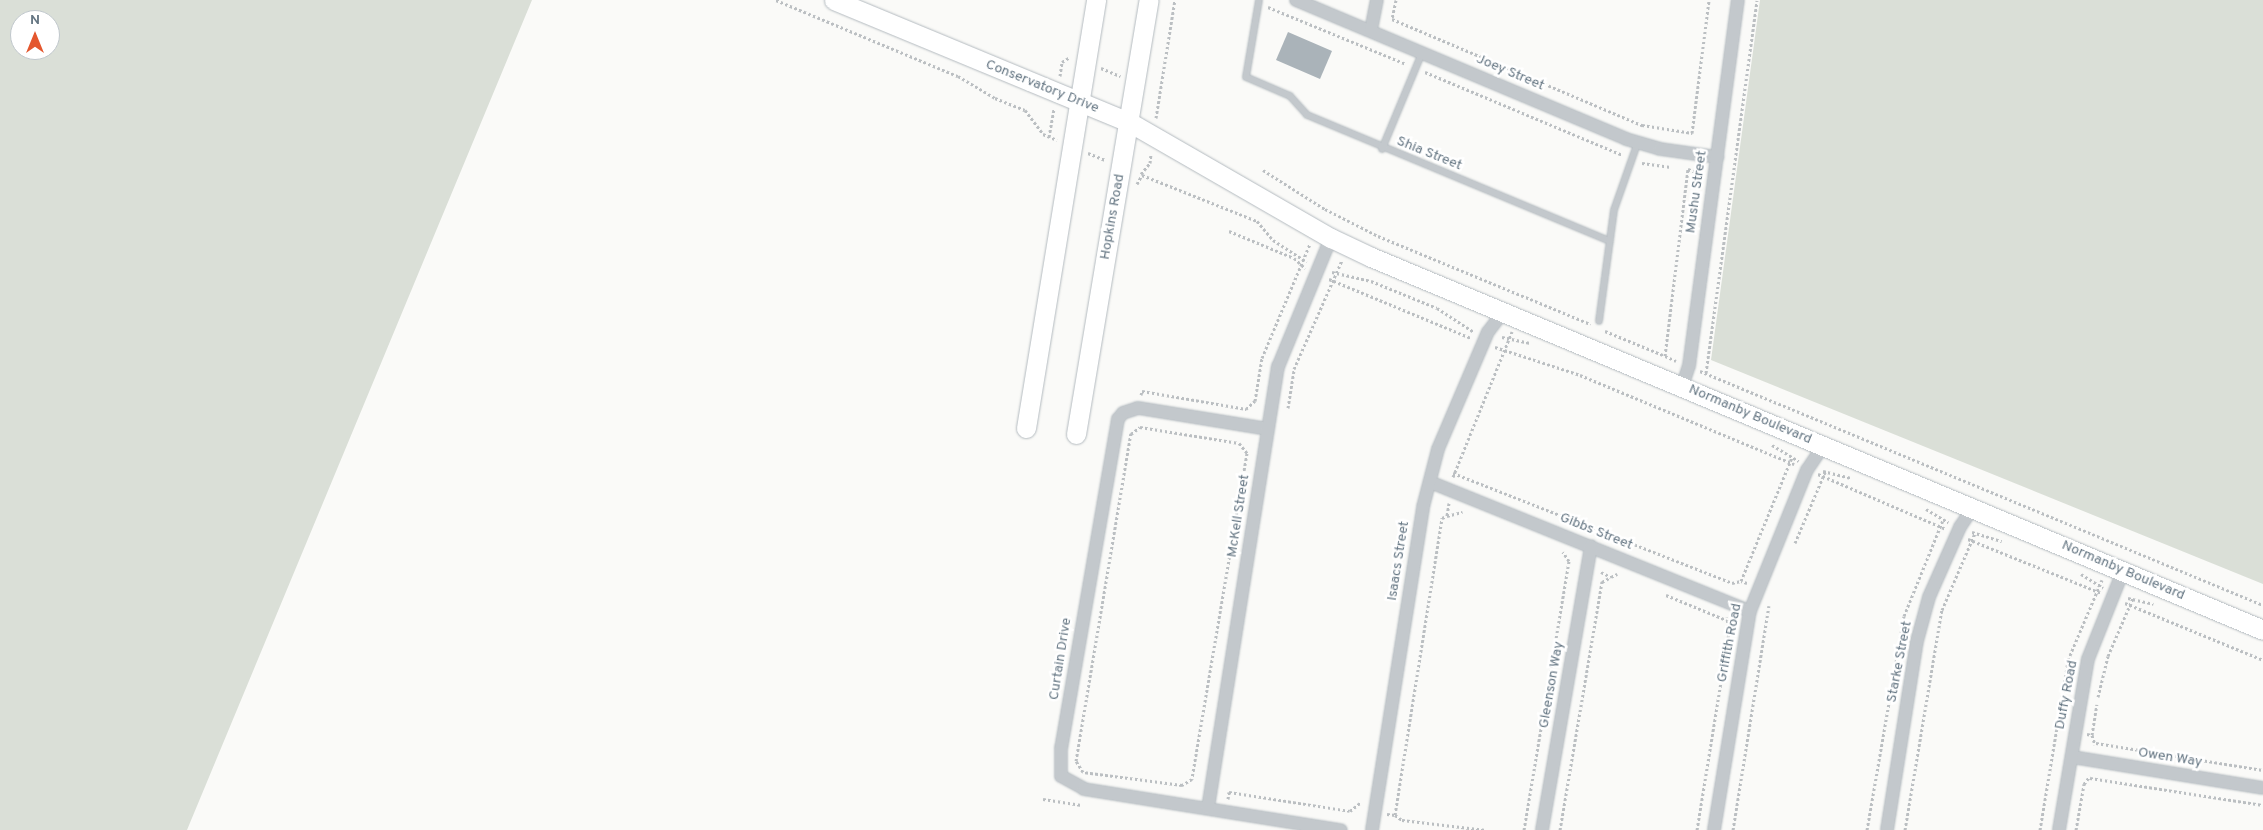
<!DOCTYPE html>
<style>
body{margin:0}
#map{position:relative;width:2263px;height:830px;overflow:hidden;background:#fafaf8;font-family:Overpass,sans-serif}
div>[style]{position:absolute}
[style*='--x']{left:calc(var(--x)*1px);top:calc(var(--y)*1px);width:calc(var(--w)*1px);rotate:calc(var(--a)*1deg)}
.green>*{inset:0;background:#dadfd7}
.building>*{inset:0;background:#aab3b9}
.path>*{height:3px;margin-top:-1.5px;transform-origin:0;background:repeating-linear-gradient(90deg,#bbbfc2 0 2.5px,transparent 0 5px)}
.roads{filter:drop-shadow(0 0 1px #b3babf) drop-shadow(0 0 1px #b3babf)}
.lane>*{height:6px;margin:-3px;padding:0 3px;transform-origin:3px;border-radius:3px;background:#c3c8cc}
.street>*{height:12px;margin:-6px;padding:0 6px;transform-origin:6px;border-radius:6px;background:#c3c8cc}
.secondary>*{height:19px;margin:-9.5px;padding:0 9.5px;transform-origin:9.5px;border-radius:9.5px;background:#fff}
span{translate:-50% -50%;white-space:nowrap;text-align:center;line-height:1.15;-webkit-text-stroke:5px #fff;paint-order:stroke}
.street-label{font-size:14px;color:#657683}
.north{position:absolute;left:10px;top:10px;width:50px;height:50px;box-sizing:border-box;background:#fff;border:1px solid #c1c8cd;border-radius:50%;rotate:0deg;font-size:14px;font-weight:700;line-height:20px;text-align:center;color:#657683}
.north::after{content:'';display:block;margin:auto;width:18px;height:22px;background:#e4572e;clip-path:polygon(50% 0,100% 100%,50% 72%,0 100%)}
</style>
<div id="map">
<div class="green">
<i style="clip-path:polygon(evenodd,0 0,532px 0,187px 830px,0 830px,0 0,20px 20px,50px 20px,50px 50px,20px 50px,20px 20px)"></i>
<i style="clip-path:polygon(1760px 0,2263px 0,2263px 584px,1711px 360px)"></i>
</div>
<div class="building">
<i style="clip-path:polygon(1288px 32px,1332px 51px,1320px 79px,1276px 60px)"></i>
</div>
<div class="path">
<i style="--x:776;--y:0;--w:197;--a:22.7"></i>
<i style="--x:958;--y:76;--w:43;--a:30.7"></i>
<i style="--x:995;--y:98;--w:32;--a:22"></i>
<i style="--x:1025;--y:110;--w:30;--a:53"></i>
<i style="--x:1043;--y:134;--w:15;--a:23"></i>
<i style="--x:1396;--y:0;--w:19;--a:102"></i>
<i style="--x:1392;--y:19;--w:272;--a:23"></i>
<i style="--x:1642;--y:125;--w:51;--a:9.1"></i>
<i style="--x:1692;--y:133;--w:134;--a:-82.7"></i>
<i style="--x:1268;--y:7;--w:149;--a:22.4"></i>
<i style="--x:1101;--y:68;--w:21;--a:23"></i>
<i style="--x:1425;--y:72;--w:214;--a:22.8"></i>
<i style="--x:1060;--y:76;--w:14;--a:-82"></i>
<i style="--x:1062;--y:62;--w:9;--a:-32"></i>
<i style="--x:1156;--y:118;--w:120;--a:-80.9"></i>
<i style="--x:1049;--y:137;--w:28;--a:-80"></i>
<i style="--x:1088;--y:153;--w:18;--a:22"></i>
<i style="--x:1642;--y:163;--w:29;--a:8"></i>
<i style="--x:1263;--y:170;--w:73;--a:32.2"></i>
<i style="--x:1325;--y:209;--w:59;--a:27"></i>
<i style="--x:1378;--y:236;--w:230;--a:22.5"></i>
<i style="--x:1141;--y:174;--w:14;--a:-51"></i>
<i style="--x:1150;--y:163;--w:9;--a:-84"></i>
<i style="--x:1137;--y:184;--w:10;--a:-61"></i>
<i style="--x:1142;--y:175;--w:124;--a:21.8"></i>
<i style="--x:1257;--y:221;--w:25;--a:50"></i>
<i style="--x:1273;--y:240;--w:40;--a:32.9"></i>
<i style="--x:1229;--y:231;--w:70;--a:22.6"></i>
<i style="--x:1294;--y:258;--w:15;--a:42"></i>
<i style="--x:1332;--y:272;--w:40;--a:13"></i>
<i style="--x:1371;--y:281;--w:71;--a:22.2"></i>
<i style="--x:1437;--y:308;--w:44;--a:33"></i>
<i style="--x:1329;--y:279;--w:154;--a:22.6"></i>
<i style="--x:1605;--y:331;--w:65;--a:22.6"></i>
<i style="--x:1665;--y:356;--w:188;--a:-83"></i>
<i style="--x:1688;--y:169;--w:14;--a:21"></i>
<i style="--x:1502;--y:337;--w:29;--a:12"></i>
<i style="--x:1495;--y:347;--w:89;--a:18.2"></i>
<i style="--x:1580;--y:375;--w:232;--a:22.6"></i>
<i style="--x:1665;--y:356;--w:12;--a:24"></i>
<i style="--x:1700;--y:371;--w:610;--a:22.57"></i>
<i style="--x:1706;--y:373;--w:376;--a:-82.2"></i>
<i style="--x:1141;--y:395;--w:4;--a:-76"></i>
<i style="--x:1142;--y:391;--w:106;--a:9.8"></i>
<i style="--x:1246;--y:409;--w:12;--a:-42"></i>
<i style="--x:1255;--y:401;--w:44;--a:-80.8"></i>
<i style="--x:1262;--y:358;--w:124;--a:-67.2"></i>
<i style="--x:1288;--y:408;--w:39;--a:-81"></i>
<i style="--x:1294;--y:369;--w:119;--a:-66.2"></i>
<i style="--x:1140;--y:427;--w:100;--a:9.2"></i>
<i style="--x:1239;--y:443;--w:13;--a:51"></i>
<i style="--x:1247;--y:453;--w:331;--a:99.6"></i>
<i style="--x:1192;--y:779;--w:12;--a:149"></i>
<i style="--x:1182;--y:785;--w:100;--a:-172.5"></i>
<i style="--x:1083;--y:772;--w:13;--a:-122"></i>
<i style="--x:1076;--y:761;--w:332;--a:-80.5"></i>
<i style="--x:1131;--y:434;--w:11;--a:-38"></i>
<i style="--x:1772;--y:445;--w:31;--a:31"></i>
<i style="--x:1823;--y:471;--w:29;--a:14"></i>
<i style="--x:1453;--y:473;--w:300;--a:21.5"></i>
<i style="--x:1818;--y:474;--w:139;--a:23.3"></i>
<i style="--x:1453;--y:477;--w:157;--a:-67.9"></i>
<i style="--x:1449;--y:503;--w:13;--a:99"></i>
<i style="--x:1447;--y:516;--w:16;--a:-15"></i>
<i style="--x:1926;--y:509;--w:26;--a:31"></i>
<i style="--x:1972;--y:532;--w:31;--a:17"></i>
<i style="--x:1968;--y:539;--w:144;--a:22.1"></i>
<i style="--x:1795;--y:543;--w:79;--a:-67"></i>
<i style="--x:1601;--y:572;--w:11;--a:27"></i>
<i style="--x:1611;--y:577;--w:7;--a:-27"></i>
<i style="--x:2081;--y:574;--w:26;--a:32"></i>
<i style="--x:1732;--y:583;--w:9;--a:-13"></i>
<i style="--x:1747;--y:583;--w:6;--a:-162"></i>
<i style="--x:1741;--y:581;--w:134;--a:-67.6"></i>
<i style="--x:1666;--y:595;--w:65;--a:22.6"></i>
<i style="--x:2128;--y:598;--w:26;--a:13"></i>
<i style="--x:2125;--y:603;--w:149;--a:22.4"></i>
<i style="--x:2098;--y:697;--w:42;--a:-76.3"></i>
<i style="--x:2108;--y:656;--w:63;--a:-66.7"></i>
<i style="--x:2087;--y:734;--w:5;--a:11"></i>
<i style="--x:2092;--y:735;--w:31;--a:-81"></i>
<i style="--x:2092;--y:735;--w:10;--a:73"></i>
<i style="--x:2096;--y:743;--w:169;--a:9.2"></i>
<i style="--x:2090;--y:778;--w:175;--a:8.9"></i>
<i style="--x:1043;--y:799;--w:39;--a:9"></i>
<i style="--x:1228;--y:799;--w:7;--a:-82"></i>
<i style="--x:1229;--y:792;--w:122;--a:8.9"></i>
<i style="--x:1350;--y:811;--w:13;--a:-39"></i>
<i style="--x:1387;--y:814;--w:8;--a:7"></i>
<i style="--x:1395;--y:815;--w:301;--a:-81"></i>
<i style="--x:1442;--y:518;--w:5;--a:-22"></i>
<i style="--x:1395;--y:815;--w:9;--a:36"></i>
<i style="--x:1402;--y:820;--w:85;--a:6.8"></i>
<i style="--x:1524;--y:830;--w:273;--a:-80.5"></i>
<i style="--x:1569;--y:561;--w:11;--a:-124"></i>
<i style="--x:1560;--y:830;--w:252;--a:-80.4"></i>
<i style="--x:1602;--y:582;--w:10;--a:-29"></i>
<i style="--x:1697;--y:830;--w:201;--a:-80.8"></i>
<i style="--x:1729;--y:632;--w:15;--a:-98"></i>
<i style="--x:1733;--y:830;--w:227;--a:-80.9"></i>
<i style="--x:1867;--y:830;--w:217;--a:-80.2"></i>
<i style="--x:1904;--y:616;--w:104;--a:-67.9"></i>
<i style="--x:1905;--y:830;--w:223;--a:-80.5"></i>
<i style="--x:1942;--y:610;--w:84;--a:-66.8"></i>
<i style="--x:2040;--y:830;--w:172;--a:-80.6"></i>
<i style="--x:2068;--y:660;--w:87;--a:-67"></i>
<i style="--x:2076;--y:830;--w:47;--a:-80.1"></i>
<i style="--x:2084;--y:784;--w:10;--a:-53"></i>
</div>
<div class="roads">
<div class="lane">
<i style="--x:1259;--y:0;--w:78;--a:99.6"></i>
<i style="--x:1246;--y:77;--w:48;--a:23.4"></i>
<i style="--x:1290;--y:96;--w:25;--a:48"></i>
<i style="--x:1307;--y:115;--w:328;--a:22.6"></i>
<i style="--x:1382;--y:149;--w:104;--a:-67.4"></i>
<i style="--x:1599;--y:321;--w:112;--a:-82.3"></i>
<i style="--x:1614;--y:210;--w:72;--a:-70.6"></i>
</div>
<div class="street">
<i style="--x:1296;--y:0;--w:358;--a:22.8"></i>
<i style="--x:1626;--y:139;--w:35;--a:16"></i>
<i style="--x:1660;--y:149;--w:58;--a:8"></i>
<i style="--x:1371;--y:30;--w:31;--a:-79"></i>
<i style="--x:1682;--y:387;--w:22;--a:-72"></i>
<i style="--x:1689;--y:366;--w:369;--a:-82.4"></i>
<i style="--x:1268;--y:429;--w:132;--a:-170.8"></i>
<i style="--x:1138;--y:408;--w:16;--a:162"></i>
<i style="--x:1123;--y:413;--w:8;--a:130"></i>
<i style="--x:1118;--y:419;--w:334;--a:99.8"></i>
<i style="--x:1061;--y:748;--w:28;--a:90"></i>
<i style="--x:1061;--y:776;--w:26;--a:29"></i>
<i style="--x:1084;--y:789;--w:260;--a:9.1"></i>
<i style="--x:1430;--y:482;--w:345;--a:22"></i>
<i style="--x:2072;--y:757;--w:193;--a:9.2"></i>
<i style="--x:1208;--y:808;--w:447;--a:-81"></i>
<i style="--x:1278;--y:367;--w:139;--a:-67.7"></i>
<i style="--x:1372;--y:830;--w:327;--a:-81"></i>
<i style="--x:1423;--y:507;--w:60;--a:-75.5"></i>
<i style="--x:1438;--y:449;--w:127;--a:-66.9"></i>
<i style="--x:1488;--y:332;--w:25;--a:-53"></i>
<i style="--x:1542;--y:830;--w:288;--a:-80.2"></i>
<i style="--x:1714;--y:830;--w:222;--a:-80.7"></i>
<i style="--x:1750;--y:611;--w:152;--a:-68"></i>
<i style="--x:1807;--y:470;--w:29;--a:-56"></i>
<i style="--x:1887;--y:830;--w:191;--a:-81"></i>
<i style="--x:1917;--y:641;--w:46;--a:-74.7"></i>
<i style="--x:1929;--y:597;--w:77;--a:-66.1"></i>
<i style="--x:1960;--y:527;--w:23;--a:-56"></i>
<i style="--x:2059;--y:830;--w:173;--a:-80.4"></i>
<i style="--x:2088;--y:659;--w:95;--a:-68.3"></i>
</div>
<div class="secondary">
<i style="--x:834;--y:0;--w:319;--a:22.5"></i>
<i style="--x:1129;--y:122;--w:233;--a:29.9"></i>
<i style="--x:1331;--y:238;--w:44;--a:25.4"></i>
<i style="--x:1371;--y:257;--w:967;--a:22.69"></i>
<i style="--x:1026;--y:428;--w:434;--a:-80.7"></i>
<i style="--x:1076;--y:434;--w:440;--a:-80.5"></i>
</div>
</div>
<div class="street-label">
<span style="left:1510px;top:73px;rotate:23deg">Joey Street</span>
<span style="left:1042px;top:87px;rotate:22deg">Conservatory Drive</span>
<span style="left:1429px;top:154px;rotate:22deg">Shia Street</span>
<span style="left:1697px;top:192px;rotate:-82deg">Mushu Street</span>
<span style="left:1113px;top:217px;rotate:-80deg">Hopkins Road</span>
<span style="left:1750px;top:415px;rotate:23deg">Normanby Boulevard</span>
<span style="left:1239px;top:516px;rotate:-81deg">McKell Street</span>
<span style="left:1596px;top:532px;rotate:22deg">Gibbs Street</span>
<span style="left:1399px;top:561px;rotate:-81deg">Isaacs Street</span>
<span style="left:2123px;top:571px;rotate:23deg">Normanby Boulevard</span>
<span style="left:1730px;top:643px;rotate:-79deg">Griffith Road</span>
<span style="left:1061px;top:659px;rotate:-81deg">Curtain Drive</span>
<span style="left:1900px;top:662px;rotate:-79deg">Starke Street</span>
<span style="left:1552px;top:685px;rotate:-80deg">Gleenson Way</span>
<span style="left:2067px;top:695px;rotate:-79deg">Duffy Road</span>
<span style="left:2170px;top:758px;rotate:9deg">Owen Way</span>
</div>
<div class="north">N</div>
</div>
